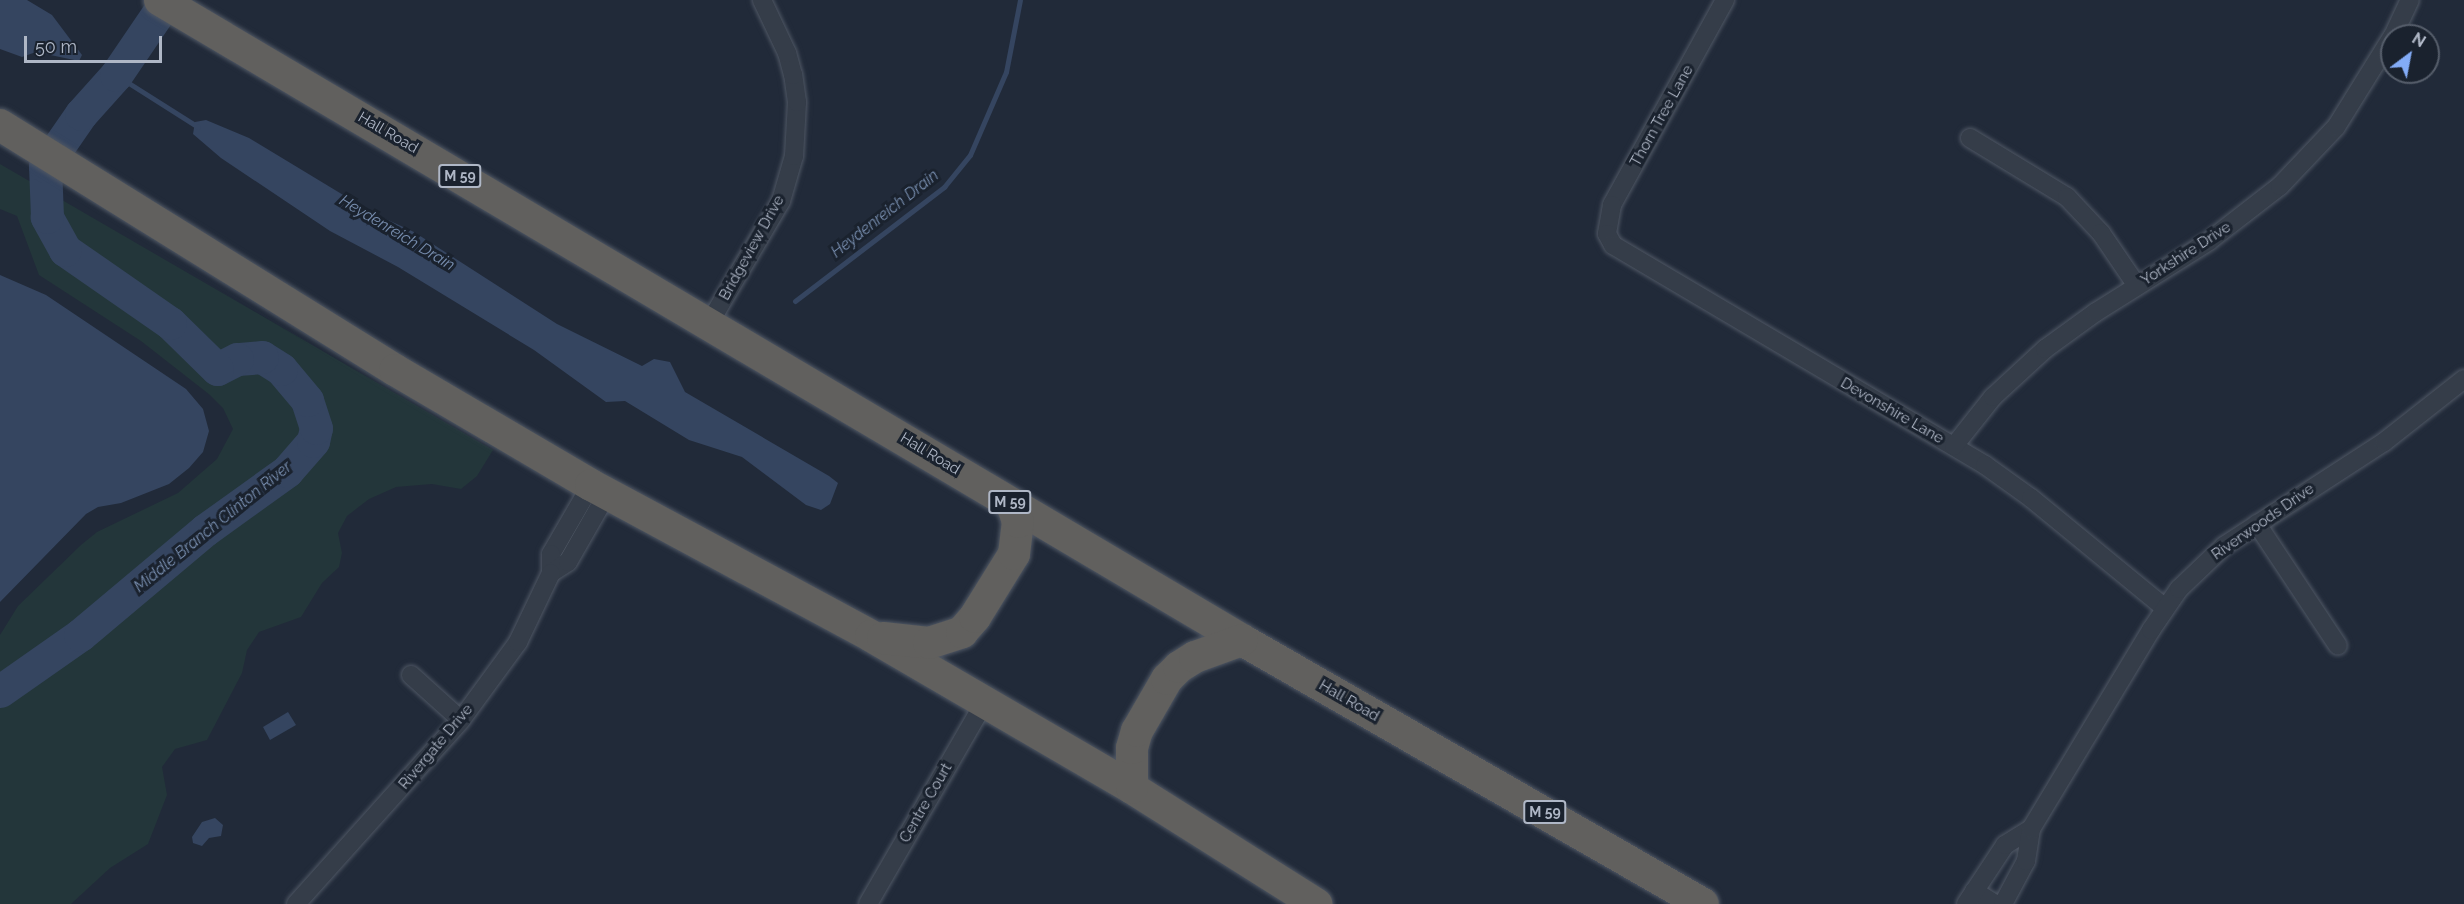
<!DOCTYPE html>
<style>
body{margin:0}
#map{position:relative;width:2464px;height:904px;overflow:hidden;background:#212a39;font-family:Raleway,sans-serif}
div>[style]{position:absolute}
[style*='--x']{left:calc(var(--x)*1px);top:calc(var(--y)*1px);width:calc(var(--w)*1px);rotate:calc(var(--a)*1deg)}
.green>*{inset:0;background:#23363a}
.water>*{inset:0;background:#354560}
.stream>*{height:5px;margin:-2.5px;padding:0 2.5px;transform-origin:2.5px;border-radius:2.5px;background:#354560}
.river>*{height:33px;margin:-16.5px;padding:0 16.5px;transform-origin:16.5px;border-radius:16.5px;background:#354560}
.roads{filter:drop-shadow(0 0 2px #4f5764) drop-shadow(0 0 2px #4f5764)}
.minor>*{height:18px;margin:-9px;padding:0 9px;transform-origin:9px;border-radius:9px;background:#353d49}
.trunk>*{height:32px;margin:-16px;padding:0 16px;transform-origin:16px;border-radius:16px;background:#61605e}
span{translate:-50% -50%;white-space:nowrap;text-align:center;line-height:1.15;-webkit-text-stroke:6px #1a222e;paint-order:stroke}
.shield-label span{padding:2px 4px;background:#1a222e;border:2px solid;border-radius:4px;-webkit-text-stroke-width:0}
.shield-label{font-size:14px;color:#afb7c6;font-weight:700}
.street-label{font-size:15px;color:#afb7c6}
.water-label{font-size:16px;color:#778dae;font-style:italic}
.north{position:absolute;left:2380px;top:24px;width:60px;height:60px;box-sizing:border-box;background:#1a222e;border:2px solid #565e6b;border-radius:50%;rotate:32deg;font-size:16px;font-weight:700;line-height:24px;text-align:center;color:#afb7c6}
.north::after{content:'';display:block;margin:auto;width:21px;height:27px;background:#83acf7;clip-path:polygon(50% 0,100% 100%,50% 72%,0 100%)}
.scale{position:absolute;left:24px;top:36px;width:138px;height:27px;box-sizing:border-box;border:3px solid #afb7c6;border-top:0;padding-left:8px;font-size:18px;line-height:21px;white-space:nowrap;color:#afb7c6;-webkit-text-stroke:4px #1a222e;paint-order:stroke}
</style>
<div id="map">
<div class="green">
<i style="clip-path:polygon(0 164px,493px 450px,477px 476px,461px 489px,432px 484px,396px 487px,369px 499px,347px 516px,338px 533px,342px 553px,339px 567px,322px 583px,301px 617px,259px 632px,247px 650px,242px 673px,207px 740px,175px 749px,162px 767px,167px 795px,148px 844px,110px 868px,71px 904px,0 904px,0 635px,18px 606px,81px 545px,97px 532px,178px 493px,217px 459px,233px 429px,223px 408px,210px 395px,141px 341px,39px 275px,17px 216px,0 209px)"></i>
</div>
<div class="water">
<i style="clip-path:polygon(0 0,27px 0,52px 15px,82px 55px,79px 61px,36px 52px,22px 57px,0 49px)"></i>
<i style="clip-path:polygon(206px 120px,249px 138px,373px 213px,414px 232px,557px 324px,642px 366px,654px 359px,670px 362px,685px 392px,829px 476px,838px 483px,830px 504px,821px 510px,806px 505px,742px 457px,689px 440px,625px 401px,606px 402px,534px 350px,398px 267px,330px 231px,221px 158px,193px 134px,195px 122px)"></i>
<i style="clip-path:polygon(0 275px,46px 295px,186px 389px,203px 409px,209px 431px,203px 452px,189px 468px,169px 484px,121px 503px,98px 507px,86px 514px,0 602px)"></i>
<i style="clip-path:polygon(288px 712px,296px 725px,270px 740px,263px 727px)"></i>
<i style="clip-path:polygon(215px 818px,223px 825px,221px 836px,209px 838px,202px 846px,193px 843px,192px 837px,202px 822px)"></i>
</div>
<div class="stream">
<i style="--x:116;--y:75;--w:97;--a:32.4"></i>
<i style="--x:795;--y:301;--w:188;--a:-37.4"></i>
<i style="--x:944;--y:187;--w:41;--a:-50.9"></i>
<i style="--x:970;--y:155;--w:90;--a:-66.6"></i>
<i style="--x:1006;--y:72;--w:73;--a:-79"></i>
</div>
<div class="river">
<i style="--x:0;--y:691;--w:98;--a:-35"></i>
<i style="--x:80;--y:635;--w:163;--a:-40"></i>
<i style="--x:205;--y:530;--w:101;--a:-35.7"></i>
<i style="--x:287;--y:471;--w:40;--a:-49"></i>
<i style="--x:313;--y:441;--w:13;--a:-77"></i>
<i style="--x:316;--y:428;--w:29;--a:-108"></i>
<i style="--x:307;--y:400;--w:40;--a:-130"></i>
<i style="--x:281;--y:369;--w:22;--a:-148"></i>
<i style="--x:262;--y:357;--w:25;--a:175"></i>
<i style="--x:237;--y:359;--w:22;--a:153"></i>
<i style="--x:217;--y:369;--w:66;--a:-135.6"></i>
<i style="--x:170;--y:323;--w:128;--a:-145.2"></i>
<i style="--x:65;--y:250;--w:38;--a:-119"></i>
<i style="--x:47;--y:217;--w:51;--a:-92.2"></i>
<i style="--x:45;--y:166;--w:63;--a:-55.3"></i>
<i style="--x:81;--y:114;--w:52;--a:-48.1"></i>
<i style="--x:116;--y:75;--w:91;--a:-55.8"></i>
</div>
<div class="roads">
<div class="minor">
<i style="--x:1725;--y:0;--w:234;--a:118.9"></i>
<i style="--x:1612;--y:205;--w:29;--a:100"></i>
<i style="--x:1607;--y:234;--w:13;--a:61"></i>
<i style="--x:1613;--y:245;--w:432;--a:30.6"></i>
<i style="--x:1985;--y:465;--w:57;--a:35.7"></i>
<i style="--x:2031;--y:498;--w:173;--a:39.4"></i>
<i style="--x:2393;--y:36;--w:40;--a:-65"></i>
<i style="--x:1970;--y:138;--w:114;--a:31.3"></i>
<i style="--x:2067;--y:197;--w:50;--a:46.6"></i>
<i style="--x:2101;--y:233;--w:64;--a:55.8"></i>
<i style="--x:710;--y:322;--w:140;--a:-59.6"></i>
<i style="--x:781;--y:201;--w:47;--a:-73.9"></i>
<i style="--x:794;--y:156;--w:54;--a:-86.8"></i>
<i style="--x:797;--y:102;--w:27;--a:-98"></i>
<i style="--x:793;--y:75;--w:23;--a:-105"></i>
<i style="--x:787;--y:53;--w:59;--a:-115.3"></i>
<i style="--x:1954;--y:446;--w:63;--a:-51.5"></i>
<i style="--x:1993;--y:397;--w:71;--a:-42.7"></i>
<i style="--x:2045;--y:349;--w:63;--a:-36"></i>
<i style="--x:2096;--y:312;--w:133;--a:-32.1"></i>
<i style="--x:2209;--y:241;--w:90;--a:-37.8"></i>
<i style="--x:2280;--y:186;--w:81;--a:-46.5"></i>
<i style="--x:2336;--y:127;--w:106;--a:-58.1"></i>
<i style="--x:591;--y:485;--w:80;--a:120.1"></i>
<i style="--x:551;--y:554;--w:19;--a:90"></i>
<i style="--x:551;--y:573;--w:20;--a:-33"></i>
<i style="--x:568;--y:562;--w:78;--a:-60.2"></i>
<i style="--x:2257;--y:524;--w:146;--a:56.4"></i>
<i style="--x:411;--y:675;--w:67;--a:42"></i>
<i style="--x:1974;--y:891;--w:25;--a:32"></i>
<i style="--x:296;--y:904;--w:247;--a:-48.1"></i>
<i style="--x:461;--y:720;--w:97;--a:-53.8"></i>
<i style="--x:518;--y:642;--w:76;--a:-64.4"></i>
<i style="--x:868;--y:904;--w:232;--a:-60"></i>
<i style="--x:1966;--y:904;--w:71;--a:-56.5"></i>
<i style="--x:2005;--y:845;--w:31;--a:-32"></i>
<i style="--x:2003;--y:904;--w:49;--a:-61.9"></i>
<i style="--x:2026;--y:861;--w:32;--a:-81"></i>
<i style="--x:2031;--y:829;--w:232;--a:-58.9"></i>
<i style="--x:2151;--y:630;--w:50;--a:-55.7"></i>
<i style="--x:2179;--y:589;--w:62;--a:-43.7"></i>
<i style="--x:2224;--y:546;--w:191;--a:-33"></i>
<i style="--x:2384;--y:442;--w:102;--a:-38.2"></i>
</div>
<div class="trunk">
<i style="--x:160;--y:0;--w:1257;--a:30.6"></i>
<i style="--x:1242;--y:640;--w:531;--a:29.8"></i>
<i style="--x:0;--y:125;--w:465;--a:31.8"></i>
<i style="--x:395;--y:370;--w:227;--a:30.4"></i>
<i style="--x:591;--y:485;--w:318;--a:28.3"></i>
<i style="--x:871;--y:636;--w:302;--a:30.2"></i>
<i style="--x:1132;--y:788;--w:218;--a:32.2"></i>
<i style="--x:883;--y:638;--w:46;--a:6.2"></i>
<i style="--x:929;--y:643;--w:35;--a:-18"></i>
<i style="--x:962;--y:632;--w:20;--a:-49"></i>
<i style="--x:975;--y:617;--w:74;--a:-58.2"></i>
<i style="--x:1014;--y:554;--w:32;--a:-83"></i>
<i style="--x:1018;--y:522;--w:19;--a:-108"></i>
<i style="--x:1132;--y:788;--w:40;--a:-90"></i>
<i style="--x:1132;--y:748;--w:18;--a:-74"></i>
<i style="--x:1137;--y:731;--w:60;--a:-60"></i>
<i style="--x:1167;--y:679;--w:17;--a:-45"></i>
<i style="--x:1179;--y:667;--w:19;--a:-32"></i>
<i style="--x:1195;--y:657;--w:50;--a:-19.9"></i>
</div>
</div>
<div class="shield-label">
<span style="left:460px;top:176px">M 59</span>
<span style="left:1010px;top:502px">M 59</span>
<span style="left:1545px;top:812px">M 59</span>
</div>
<div class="street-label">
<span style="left:1662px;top:116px;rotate:-61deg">Thorn Tree Lane</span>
<span style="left:388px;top:133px;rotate:30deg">Hall Road</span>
<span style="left:752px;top:248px;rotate:-61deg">Bridgeview Drive</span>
<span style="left:2186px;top:254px;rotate:-33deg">Yorkshire Drive</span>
<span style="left:1892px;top:411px;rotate:30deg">Devonshire Lane</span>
<span style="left:930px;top:454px;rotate:31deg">Hall Road</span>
<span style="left:2263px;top:522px;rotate:-35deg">Riverwoods Drive</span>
<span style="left:1349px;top:701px;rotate:30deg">Hall Road</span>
<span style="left:436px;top:747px;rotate:-50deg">Rivergate Drive</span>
<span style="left:926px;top:803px;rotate:-60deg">Centre Court</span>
</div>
<div class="water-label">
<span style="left:885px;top:214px;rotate:-38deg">Heydenreich Drain</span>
<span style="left:397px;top:233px;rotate:31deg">Heydenreich Drain</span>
<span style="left:213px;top:527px;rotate:-39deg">Middle Branch Clinton River</span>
</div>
<div class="north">N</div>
<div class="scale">50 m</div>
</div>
